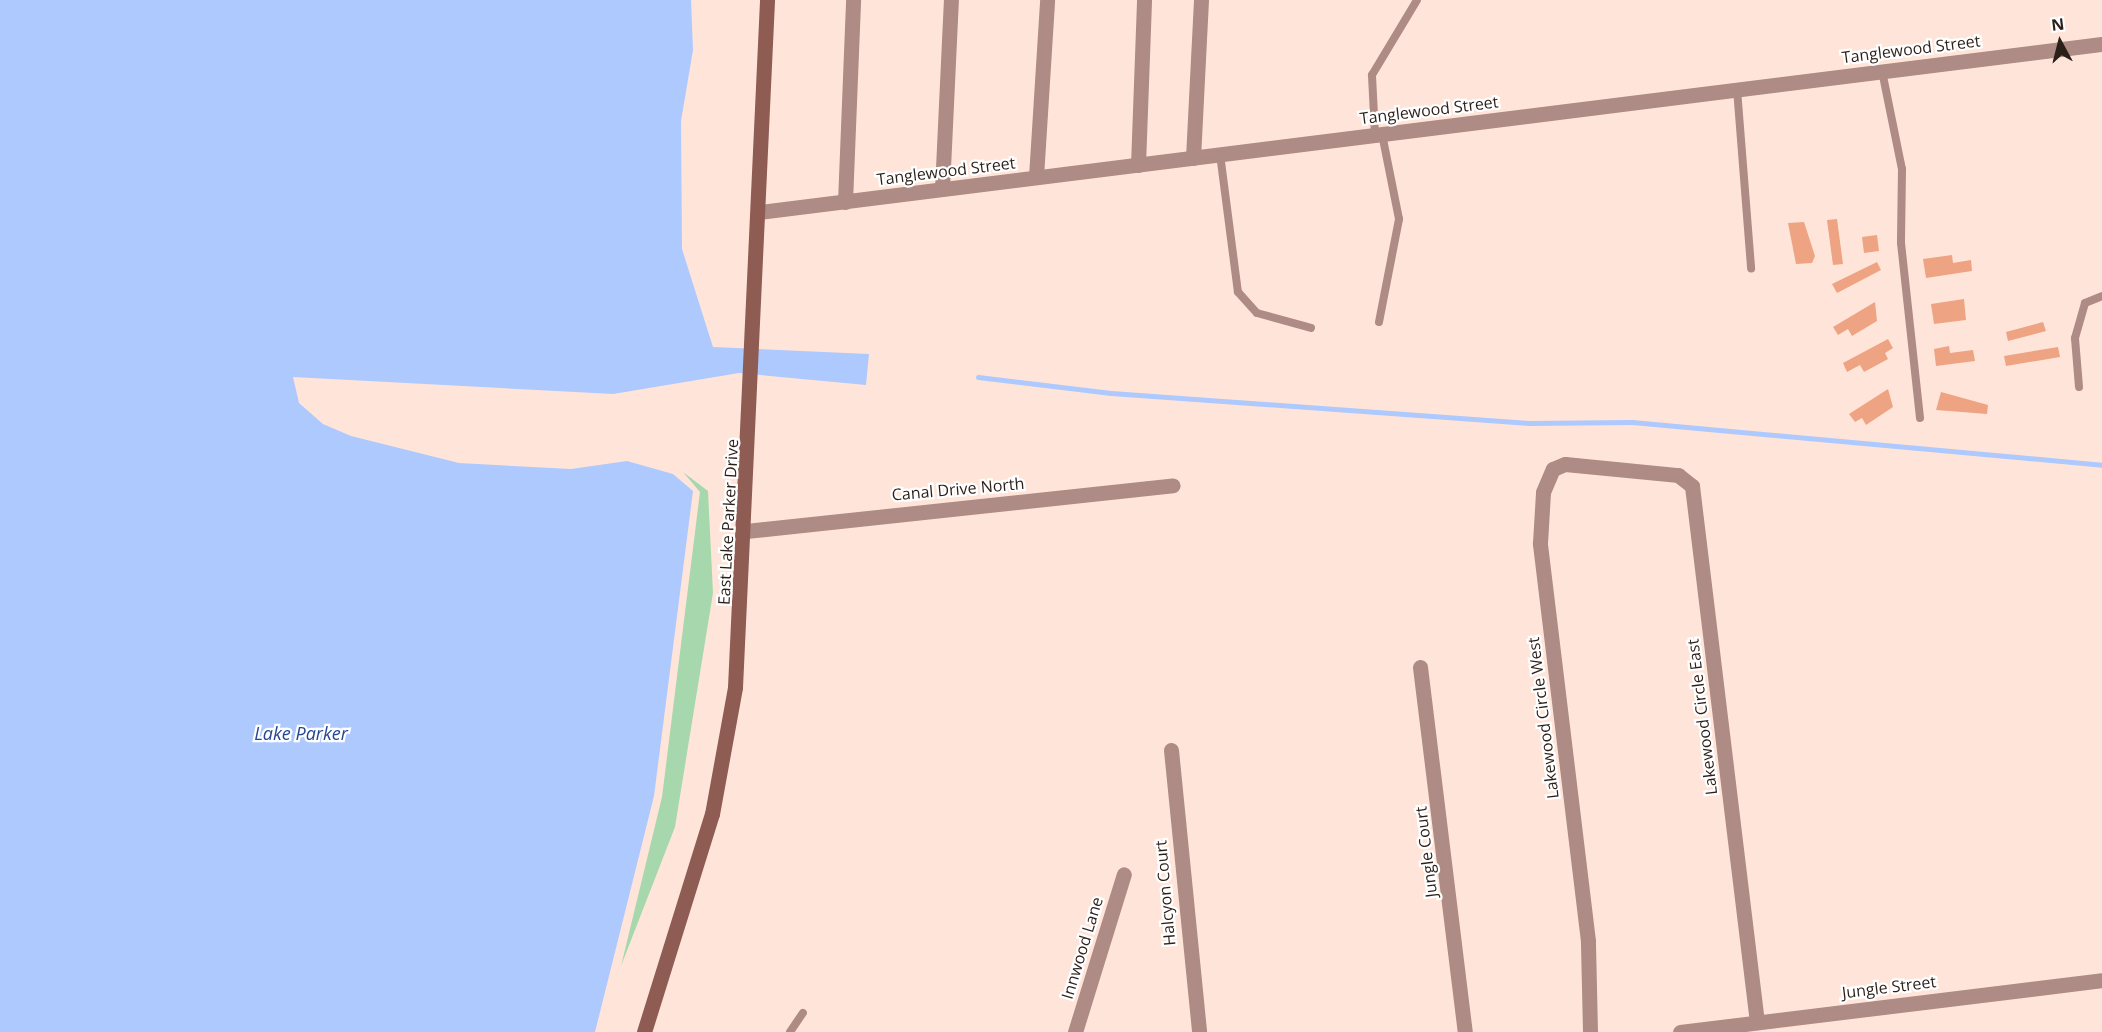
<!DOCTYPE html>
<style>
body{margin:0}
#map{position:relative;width:2102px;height:1032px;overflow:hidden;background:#ffe5d9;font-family:"Open Sans",sans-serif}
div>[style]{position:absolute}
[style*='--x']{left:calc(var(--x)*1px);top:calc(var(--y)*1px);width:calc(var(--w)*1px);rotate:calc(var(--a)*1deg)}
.green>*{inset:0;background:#a7d8ad}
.water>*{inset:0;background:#aec9fe}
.stream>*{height:5px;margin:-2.5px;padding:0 2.5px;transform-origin:2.5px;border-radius:2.5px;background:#aec9fe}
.building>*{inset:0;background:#eea382}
.lane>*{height:8px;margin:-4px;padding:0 4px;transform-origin:4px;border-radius:4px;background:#ae8b84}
.street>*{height:15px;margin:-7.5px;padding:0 7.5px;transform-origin:7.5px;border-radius:7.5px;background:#ae8b84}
.secondary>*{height:15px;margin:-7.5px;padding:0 7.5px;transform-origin:7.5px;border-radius:7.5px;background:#8f5c54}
span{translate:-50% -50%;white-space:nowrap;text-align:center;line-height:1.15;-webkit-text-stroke:4.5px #fff;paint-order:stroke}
.street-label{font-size:16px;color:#2b1f1a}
.water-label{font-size:18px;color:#254691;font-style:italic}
.north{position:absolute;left:2030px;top:12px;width:60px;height:60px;-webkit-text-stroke:4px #fff;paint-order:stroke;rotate:353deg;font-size:16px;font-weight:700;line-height:24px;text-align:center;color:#2b1f1a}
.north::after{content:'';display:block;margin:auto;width:21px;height:27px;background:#2b1f1a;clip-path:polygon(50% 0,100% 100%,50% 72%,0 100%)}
</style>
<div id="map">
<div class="green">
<i style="clip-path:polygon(683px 472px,708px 491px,713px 593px,675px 827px,621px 966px,662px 797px,700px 492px)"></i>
</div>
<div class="water">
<i style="clip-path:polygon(0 0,691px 0,693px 50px,681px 121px,682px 249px,713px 347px,869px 354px,866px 385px,739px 373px,613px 394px,293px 377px,299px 403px,323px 424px,351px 436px,459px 463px,571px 469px,627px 461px,673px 474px,693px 491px,654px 796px,595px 1032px,0 1032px)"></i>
</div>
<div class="stream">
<i style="--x:978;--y:377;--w:134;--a:6.9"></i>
<i style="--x:1111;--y:393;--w:419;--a:4.1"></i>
<i style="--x:1529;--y:423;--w:103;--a:-0.6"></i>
<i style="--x:1632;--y:422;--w:472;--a:5.2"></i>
</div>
<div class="building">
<i style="clip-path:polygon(1837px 219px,1843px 264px,1833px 265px,1827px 220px)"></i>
<i style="clip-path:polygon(1804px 222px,1815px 256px,1812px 263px,1796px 264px,1788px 223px)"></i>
<i style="clip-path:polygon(1877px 235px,1879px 251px,1864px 253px,1862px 237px)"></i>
<i style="clip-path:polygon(1952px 255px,1953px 263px,1971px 260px,1972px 271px,1926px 278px,1923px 259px)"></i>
<i style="clip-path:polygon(1877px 262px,1881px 270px,1837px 293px,1832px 284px)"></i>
<i style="clip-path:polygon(1964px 299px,1966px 320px,1934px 324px,1931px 304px)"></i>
<i style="clip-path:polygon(1875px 302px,1877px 321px,1852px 336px,1848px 329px,1838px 335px,1833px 327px)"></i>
<i style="clip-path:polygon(2043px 322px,2046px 331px,2008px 341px,2006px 332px)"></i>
<i style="clip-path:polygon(1888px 339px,1893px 348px,1885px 353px,1888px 359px,1864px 372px,1860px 365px,1847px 372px,1843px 363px)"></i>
<i style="clip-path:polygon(1949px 346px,1950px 353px,1973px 350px,1975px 361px,1936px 366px,1934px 349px)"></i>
<i style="clip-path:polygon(2058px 347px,2060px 357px,2006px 366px,2004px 356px)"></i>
<i style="clip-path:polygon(1888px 389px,1893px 407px,1866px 425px,1862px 418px,1855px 422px,1849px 414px)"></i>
<i style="clip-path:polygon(1941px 392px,1988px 405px,1987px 414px,1936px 410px)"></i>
</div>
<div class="lane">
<i style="--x:1882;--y:71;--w:100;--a:78.5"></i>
<i style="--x:1902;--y:169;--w:74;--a:90.8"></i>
<i style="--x:1901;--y:243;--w:176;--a:83.8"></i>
<i style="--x:1737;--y:89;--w:180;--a:85.5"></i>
<i style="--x:1375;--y:135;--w:60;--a:-92.9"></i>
<i style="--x:1372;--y:75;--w:87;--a:-59"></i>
<i style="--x:1220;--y:154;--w:139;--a:82.6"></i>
<i style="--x:1238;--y:292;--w:28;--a:48"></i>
<i style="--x:1257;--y:313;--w:56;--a:15.5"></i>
<i style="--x:1379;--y:322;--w:105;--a:-79"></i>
<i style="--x:1399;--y:219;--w:87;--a:-101.3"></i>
<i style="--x:2079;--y:387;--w:49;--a:-94.7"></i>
<i style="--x:2075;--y:338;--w:36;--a:-74"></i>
<i style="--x:2085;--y:303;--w:18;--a:-22"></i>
<i style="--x:790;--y:1032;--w:23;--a:-56"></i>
</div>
<div class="street">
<i style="--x:1193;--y:158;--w:158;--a:-87.1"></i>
<i style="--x:1138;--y:165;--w:165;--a:-87.9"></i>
<i style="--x:1036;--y:177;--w:177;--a:-86.4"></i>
<i style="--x:942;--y:189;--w:189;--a:-87.3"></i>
<i style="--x:845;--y:202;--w:202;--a:-87.7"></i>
<i style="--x:760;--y:212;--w:1352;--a:-7.14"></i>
<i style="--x:746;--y:531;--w:429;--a:-6.1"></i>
<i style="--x:1420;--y:667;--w:368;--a:83"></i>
<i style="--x:1171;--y:750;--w:283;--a:84.3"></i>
<i style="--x:1075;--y:1032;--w:165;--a:-72.8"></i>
<i style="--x:1590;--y:1032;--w:91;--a:-91.3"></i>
<i style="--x:1588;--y:941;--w:401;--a:-96.9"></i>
<i style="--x:1540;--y:543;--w:51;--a:-86.6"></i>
<i style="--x:1543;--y:492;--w:25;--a:-67"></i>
<i style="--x:1553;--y:469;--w:13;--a:-23"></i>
<i style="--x:1565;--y:464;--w:114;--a:5.6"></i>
<i style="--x:1678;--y:475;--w:18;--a:38"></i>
<i style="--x:1692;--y:486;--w:540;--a:83.09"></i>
<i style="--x:1680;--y:1032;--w:425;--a:-7"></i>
</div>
<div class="secondary">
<i style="--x:644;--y:1032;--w:228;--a:-72.7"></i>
<i style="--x:712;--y:814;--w:129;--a:-79.7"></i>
<i style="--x:735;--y:687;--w:688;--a:-87.33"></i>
</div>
<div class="street-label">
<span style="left:1911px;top:49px;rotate:-7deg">Tanglewood Street</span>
<span style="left:1429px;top:110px;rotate:-7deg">Tanglewood Street</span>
<span style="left:946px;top:171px;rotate:-7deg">Tanglewood Street</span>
<span style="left:958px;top:489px;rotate:-5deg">Canal Drive North</span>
<span style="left:728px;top:522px;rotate:-87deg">East Lake Parker Drive</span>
<span style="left:1702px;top:717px;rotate:-97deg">Lakewood Circle East</span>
<span style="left:1543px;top:718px;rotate:-97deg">Lakewood Circle West</span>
<span style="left:1426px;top:852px;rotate:-97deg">Jungle Court</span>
<span style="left:1165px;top:893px;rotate:-95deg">Halcyon Court</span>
<span style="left:1082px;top:948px;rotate:-73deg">Innwood Lane</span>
<span style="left:1889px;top:987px;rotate:-7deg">Jungle Street</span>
</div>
<div class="water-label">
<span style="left:301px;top:733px">Lake Parker</span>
</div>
<div class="north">N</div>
</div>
